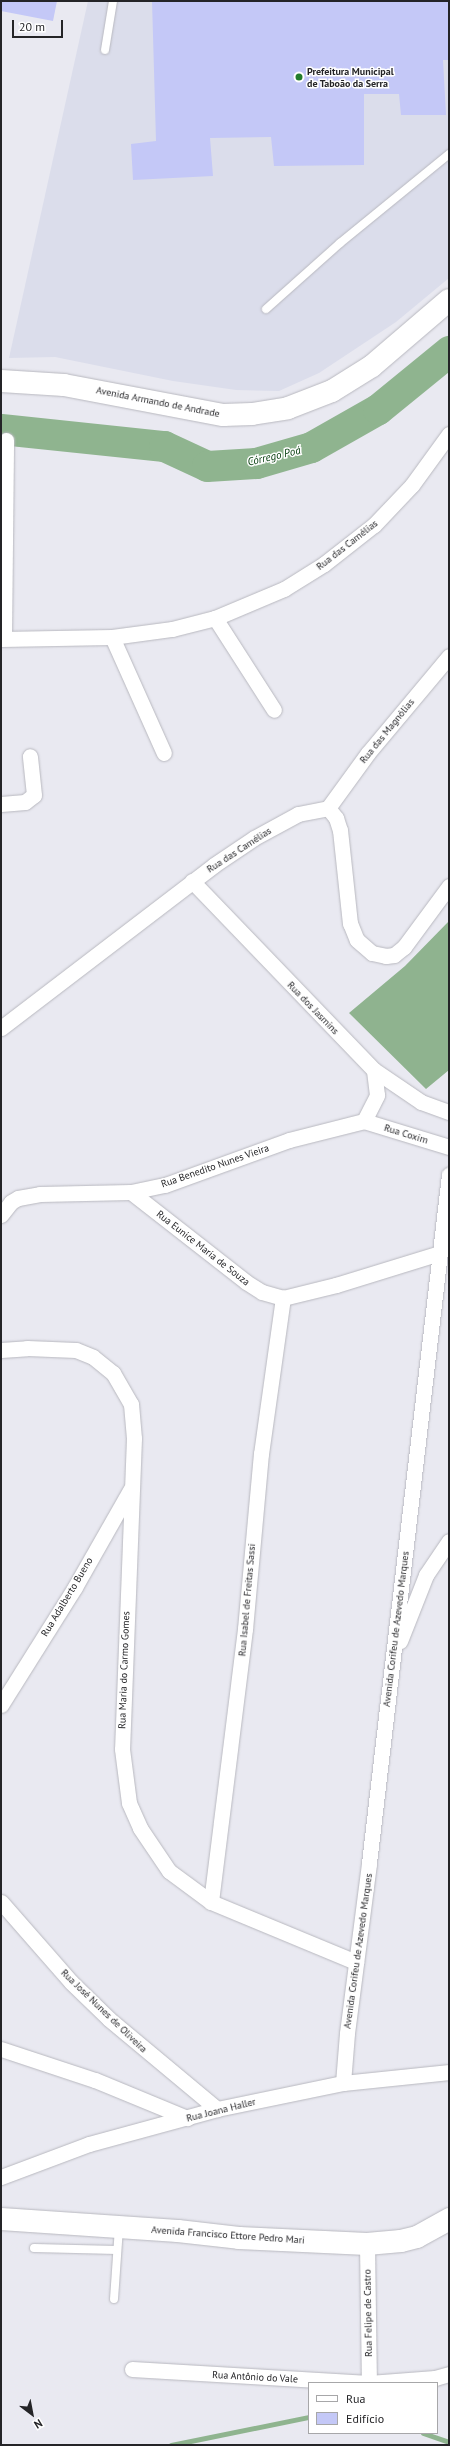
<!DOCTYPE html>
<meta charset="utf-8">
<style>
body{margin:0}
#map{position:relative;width:450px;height:2446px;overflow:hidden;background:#e9e9f1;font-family:"PT Sans",sans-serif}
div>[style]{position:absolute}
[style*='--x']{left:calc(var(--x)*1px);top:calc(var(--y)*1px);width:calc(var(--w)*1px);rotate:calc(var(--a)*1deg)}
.built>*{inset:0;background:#dbddeb}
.forest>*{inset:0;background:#8fb38f}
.stream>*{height:5px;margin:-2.5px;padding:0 2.5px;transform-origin:2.5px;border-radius:2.5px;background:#8fb48f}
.river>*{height:31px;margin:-15.5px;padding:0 15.5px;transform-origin:15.5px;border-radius:15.5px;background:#8fb48f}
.building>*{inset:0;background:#c4c8f7}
.roads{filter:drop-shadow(0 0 1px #b8b8bf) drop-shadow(0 0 1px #b8b8bf)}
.lane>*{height:8px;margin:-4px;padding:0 4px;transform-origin:4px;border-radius:4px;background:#fff}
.street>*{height:15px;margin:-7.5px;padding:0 7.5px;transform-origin:7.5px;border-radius:7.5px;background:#fff}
.secondary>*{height:22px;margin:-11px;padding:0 11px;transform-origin:11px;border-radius:11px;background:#fff}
.dots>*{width:11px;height:11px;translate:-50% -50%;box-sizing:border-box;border:2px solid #fff;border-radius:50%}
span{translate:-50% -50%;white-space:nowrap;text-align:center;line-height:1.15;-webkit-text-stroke:3px #fff;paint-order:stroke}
.poi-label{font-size:10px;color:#242427;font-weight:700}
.left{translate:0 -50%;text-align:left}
.street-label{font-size:10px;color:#242427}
.water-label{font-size:11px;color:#023b0a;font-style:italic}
.frame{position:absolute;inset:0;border:2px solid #242427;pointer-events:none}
.legend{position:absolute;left:308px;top:2382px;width:130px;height:52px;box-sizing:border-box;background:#fff;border:1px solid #a7a7a9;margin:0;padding:5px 7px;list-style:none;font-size:12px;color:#242427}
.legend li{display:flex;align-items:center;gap:8px;height:20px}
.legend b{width:20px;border:1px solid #a7a7a9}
.north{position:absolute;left:12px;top:2394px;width:40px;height:40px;-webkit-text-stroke:3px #fff;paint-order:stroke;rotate:148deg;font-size:11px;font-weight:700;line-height:16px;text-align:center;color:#242427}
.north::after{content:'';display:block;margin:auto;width:14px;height:18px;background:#242427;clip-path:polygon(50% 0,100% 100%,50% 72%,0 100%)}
.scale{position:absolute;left:12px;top:20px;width:51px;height:18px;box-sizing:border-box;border:2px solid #242427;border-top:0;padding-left:5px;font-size:12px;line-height:14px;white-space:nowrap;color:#242427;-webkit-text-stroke:3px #fff;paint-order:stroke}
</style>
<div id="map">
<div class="built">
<i style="clip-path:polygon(88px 1px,449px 1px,449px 278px,396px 322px,319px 373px,279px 391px,236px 390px,173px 381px,55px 357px,9px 358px)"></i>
</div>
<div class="forest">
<i style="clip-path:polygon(449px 921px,449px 1070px,426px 1089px,349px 1013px,405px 966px)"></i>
</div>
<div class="stream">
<i style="--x:423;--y:2433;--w:28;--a:19"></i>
<i style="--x:171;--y:2445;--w:141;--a:-11.5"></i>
</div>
<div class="river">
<i style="--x:1;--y:429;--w:164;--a:6"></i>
<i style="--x:164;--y:446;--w:47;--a:24.9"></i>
<i style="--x:207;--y:466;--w:49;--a:-3.5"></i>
<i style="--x:256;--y:463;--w:57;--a:-16.2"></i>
<i style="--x:311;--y:447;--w:77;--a:-29.6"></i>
<i style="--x:378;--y:409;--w:92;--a:-39.2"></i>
</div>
<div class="building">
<i style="clip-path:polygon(1px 1px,57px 1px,53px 21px,1px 11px)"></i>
<i style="clip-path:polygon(152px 1px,449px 1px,449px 60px,443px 60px,446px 115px,401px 115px,399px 94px,364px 94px,364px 165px,274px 166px,271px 137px,210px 138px,213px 176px,133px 180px,131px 144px,156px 141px)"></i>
</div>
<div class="roads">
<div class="lane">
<i style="--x:105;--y:50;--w:50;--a:-80.7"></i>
<i style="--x:266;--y:309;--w:99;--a:-41.7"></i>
<i style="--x:340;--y:243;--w:141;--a:-39.2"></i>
<i style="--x:34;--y:2248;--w:83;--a:1.4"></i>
<i style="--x:114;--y:2299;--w:71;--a:-86"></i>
</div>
<div class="street">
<i style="--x:215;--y:618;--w:109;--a:57.3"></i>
<i style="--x:112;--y:637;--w:127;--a:65.9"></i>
<i style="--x:4;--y:638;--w:198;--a:-89.4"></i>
<i style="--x:1;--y:639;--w:111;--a:-1"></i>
<i style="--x:112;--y:637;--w:61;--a:-7.6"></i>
<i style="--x:172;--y:629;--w:44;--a:-14.3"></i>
<i style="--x:215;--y:618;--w:75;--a:-22.8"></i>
<i style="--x:284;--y:589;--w:47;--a:-32"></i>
<i style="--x:324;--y:564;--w:63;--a:-38"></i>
<i style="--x:374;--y:525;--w:55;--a:-46.5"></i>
<i style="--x:412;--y:485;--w:63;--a:-54"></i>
<i style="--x:1;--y:804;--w:24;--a:-5"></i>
<i style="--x:25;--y:802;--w:11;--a:-38"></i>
<i style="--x:34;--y:795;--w:39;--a:-96"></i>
<i style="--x:328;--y:808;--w:68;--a:-54"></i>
<i style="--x:368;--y:753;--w:126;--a:-50.1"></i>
<i style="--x:192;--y:881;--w:262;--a:46.1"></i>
<i style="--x:374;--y:1070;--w:57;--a:34.2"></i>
<i style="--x:421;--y:1102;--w:30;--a:20"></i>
<i style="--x:1;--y:1028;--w:268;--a:-37.4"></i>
<i style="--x:214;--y:865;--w:48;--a:-34"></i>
<i style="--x:254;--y:838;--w:50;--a:-28.6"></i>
<i style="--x:298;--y:814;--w:31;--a:-11"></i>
<i style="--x:328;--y:808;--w:13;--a:51"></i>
<i style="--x:336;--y:818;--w:13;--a:72"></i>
<i style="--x:340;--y:830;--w:94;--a:83.9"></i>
<i style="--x:350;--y:923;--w:18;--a:68"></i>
<i style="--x:357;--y:940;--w:20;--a:41"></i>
<i style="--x:372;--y:953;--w:14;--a:12"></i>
<i style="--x:386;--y:956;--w:8;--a:-7"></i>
<i style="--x:394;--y:955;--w:13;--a:-39"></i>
<i style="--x:404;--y:947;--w:76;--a:-53.6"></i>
<i style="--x:364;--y:1121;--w:89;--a:17"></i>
<i style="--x:131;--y:1192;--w:146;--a:38"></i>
<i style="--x:246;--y:1282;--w:19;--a:32"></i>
<i style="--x:262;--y:1292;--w:22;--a:16"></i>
<i style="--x:283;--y:1298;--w:55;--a:-13.8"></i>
<i style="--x:336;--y:1285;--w:109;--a:-17.1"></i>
<i style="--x:1;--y:1215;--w:16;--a:-52"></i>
<i style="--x:11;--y:1202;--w:8;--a:-30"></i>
<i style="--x:18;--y:1198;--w:22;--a:-10"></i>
<i style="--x:40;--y:1194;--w:91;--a:-1.3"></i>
<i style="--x:131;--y:1192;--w:35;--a:-12"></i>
<i style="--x:165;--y:1185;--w:132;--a:-19.9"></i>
<i style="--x:289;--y:1140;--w:77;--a:-14.2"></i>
<i style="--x:364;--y:1121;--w:29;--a:-63"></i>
<i style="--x:377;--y:1095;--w:25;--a:-97"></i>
<i style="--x:1;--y:1350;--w:26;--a:-4"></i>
<i style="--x:27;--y:1348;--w:49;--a:2.3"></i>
<i style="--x:76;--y:1350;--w:18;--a:22"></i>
<i style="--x:93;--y:1357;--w:26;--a:39"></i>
<i style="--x:113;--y:1373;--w:36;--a:60"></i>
<i style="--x:131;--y:1404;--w:34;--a:85"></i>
<i style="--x:134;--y:1438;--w:311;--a:92.2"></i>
<i style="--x:122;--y:1749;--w:54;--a:82.6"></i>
<i style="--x:129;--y:1803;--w:27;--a:66"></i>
<i style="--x:140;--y:1828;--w:52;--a:56"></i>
<i style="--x:169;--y:1871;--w:52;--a:36.4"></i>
<i style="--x:211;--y:1902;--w:157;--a:22.5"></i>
<i style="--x:400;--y:1641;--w:71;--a:-68.5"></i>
<i style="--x:426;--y:1575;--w:41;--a:-55.9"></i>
<i style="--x:1;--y:1705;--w:139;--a:-57.9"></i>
<i style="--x:75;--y:1587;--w:112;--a:-60.4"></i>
<i style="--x:1;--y:1902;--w:106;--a:48.8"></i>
<i style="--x:71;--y:1982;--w:53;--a:44.2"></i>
<i style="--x:109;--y:2019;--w:141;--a:39.8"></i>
<i style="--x:211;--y:1902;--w:275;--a:-82.9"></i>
<i style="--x:245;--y:1629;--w:176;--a:-84.8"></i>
<i style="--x:261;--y:1454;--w:158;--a:-82"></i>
<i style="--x:1;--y:2049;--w:99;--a:18.3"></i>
<i style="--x:95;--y:2080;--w:100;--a:22.4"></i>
<i style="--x:343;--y:2083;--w:50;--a:-85.4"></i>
<i style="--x:347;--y:2033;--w:171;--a:-82.6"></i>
<i style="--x:369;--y:1863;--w:693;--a:-83.37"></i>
<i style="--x:1;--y:2177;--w:94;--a:-20.6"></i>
<i style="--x:89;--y:2144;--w:133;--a:-15.3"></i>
<i style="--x:217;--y:2109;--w:129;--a:-11.7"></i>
<i style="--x:343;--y:2083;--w:107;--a:-5.9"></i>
<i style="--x:367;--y:2244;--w:139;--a:89.2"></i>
<i style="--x:132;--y:2369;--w:237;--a:3.4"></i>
<i style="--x:369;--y:2383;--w:66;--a:-4.3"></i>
<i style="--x:435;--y:2378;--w:15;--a:-16"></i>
</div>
<div class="secondary">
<i style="--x:1;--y:381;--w:63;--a:3.6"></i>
<i style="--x:64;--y:385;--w:162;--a:10.7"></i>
<i style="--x:223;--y:415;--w:29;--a:-2"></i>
<i style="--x:252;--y:414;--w:36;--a:-9"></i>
<i style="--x:288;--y:408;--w:47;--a:-21.1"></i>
<i style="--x:332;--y:391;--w:47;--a:-32"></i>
<i style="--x:372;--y:366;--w:101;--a:-40.6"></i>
<i style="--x:1;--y:2219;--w:177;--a:3.9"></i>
<i style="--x:178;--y:2231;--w:61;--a:6.5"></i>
<i style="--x:239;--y:2238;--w:128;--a:2.7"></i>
<i style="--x:367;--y:2244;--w:34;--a:-5"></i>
<i style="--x:401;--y:2241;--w:16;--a:-14"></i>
<i style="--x:417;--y:2237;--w:37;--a:-29"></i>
</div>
</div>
<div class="dots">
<i style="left:299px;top:77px;background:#237d2c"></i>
</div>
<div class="poi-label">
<span class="left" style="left:307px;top:77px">Prefeitura Municipal<br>de Taboão da Serra</span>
</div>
<div class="street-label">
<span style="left:158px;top:402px;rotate:11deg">Avenida Armando de Andrade</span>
<span style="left:347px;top:545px;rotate:-38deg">Rua das Camélias</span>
<span style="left:387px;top:731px;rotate:-51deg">Rua das Magnólias</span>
<span style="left:239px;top:850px;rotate:-33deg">Rua das Camélias</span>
<span style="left:313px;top:1008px;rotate:46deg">Rua dos Jasmins</span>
<span style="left:406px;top:1134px;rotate:17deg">Rua Coxim</span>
<span style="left:215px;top:1166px;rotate:-19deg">Rua Benedito Nunes Vieira</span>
<span style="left:203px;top:1248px;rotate:38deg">Rua Eunice Maria de Souza</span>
<span style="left:67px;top:1597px;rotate:-59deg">Rua Adalberto Bueno</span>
<span style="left:247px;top:1600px;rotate:-85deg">Rua Isabel de Freitas Sassi</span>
<span style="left:396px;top:1629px;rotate:-83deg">Avenida Corifeu de Azevedo Marques</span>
<span style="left:124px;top:1670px;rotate:-88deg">Rua Maria do Carmo Gomes</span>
<span style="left:358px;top:1951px;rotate:-82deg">Avenida Corifeu de Azevedo Marques</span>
<span style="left:104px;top:2011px;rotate:44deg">Rua José Nunes de Oliveira</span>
<span style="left:221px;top:2110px;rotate:-14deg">Rua Joana Haller</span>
<span style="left:228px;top:2235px;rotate:4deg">Avenida Francisco Ettore Pedro Mari</span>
<span style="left:368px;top:2313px;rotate:-91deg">Rua Felipe de Castro</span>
<span style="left:255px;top:2377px;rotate:3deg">Rua Antônio do Vale</span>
</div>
<div class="water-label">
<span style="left:274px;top:456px;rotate:-13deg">Córrego Poá</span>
</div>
<div class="frame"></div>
<ul class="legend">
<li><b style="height:5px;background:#fff"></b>Rua</li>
<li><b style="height:11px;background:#c4c8f7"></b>Edifício</li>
</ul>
<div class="north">N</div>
<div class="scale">20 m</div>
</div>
